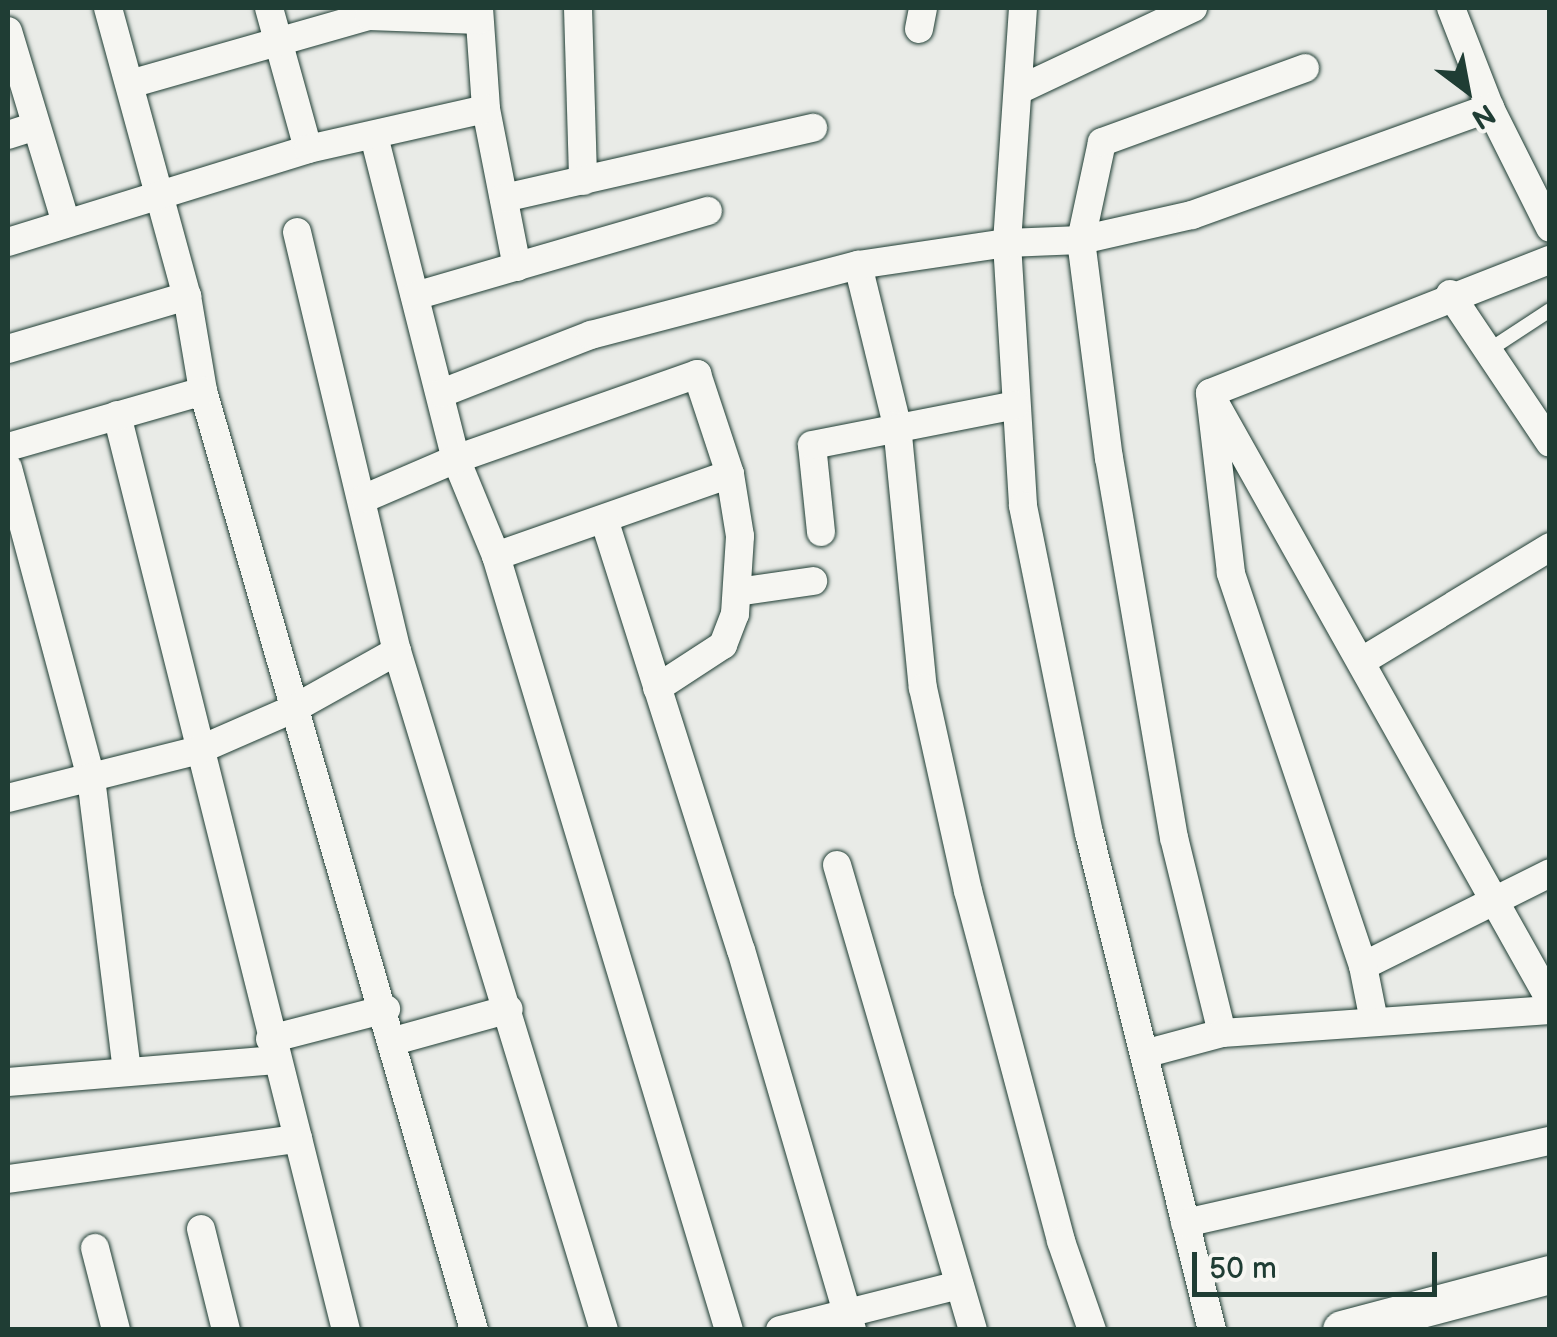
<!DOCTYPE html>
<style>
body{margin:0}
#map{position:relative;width:1557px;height:1337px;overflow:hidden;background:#e9ebe7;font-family:"Balsamiq Sans",sans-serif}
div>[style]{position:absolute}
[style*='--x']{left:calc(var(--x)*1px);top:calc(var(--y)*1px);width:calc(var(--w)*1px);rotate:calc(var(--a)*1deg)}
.roads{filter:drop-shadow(0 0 2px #1f3d34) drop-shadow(0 0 2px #1f3d34)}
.lane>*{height:14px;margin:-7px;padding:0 7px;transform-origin:7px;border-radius:7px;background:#f6f6f2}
.street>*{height:28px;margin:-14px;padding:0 14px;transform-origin:14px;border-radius:14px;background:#f6f6f2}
.secondary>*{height:38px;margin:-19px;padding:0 19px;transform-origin:19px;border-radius:19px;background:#f6f6f2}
span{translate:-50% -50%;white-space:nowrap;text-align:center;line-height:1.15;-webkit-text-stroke:8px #f6f6f2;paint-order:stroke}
.frame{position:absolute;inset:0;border:10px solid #1f3d34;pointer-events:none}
.north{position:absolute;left:1417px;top:40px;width:100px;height:100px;-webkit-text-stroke:8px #f6f6f2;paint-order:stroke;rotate:148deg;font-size:28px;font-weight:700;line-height:40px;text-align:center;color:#1f3d34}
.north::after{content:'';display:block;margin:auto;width:35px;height:45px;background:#1f3d34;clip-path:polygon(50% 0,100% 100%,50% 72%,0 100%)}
.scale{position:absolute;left:1192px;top:1252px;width:245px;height:45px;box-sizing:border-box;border:5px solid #1f3d34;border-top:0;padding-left:12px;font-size:30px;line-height:35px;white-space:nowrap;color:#1f3d34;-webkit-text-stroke:8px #f6f6f2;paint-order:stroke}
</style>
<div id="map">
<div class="roads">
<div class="lane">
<i style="--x:1492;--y:348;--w:69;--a:-33.2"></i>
</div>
<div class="street">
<i style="--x:108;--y:8;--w:299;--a:74.7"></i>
<i style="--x:187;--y:296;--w:96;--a:80.4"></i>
<i style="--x:203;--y:391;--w:977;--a:73.9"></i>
<i style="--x:269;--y:8;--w:146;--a:74.5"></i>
<i style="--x:479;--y:8;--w:101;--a:86"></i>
<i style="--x:486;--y:109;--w:161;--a:78.9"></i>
<i style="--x:578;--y:8;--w:173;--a:88.3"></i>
<i style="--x:1023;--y:8;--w:236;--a:93.9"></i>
<i style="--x:1007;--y:243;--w:263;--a:86.5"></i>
<i style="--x:1023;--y:506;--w:334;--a:78.6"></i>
<i style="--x:1089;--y:833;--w:512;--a:76.1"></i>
<i style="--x:1451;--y:8;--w:107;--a:68.7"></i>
<i style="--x:1490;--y:108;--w:134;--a:63.4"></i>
<i style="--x:919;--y:29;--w:21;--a:-79"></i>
<i style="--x:8;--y:31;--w:201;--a:73.2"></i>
<i style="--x:130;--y:84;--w:248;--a:-15.9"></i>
<i style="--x:369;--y:16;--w:110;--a:2.1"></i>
<i style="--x:1023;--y:88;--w:188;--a:-25.2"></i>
<i style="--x:8;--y:135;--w:28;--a:-18"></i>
<i style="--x:374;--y:136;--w:333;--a:75.8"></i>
<i style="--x:456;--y:459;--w:105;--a:67.6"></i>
<i style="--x:496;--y:556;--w:808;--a:73.25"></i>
<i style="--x:504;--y:198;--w:317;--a:-12.8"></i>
<i style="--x:297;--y:232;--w:431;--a:76.6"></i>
<i style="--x:397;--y:651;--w:710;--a:73.05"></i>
<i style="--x:8;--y:242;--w:314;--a:-17.2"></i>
<i style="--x:308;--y:149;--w:182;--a:-12.7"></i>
<i style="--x:858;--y:265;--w:165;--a:76.3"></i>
<i style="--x:897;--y:425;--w:264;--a:84.4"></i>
<i style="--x:923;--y:688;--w:208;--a:77.5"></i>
<i style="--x:968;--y:891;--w:362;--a:75.1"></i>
<i style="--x:1061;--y:1241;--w:94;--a:70.8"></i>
<i style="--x:1450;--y:294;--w:179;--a:56.1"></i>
<i style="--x:415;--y:296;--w:305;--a:-16.2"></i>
<i style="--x:8;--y:349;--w:187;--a:-16.5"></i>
<i style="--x:442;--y:393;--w:160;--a:-21.3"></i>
<i style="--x:591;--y:335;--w:276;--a:-14.7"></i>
<i style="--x:858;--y:265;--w:151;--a:-8.4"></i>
<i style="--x:1007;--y:243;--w:74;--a:-2.3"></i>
<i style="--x:1081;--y:240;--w:114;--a:-12.7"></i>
<i style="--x:1192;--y:215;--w:317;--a:-19.8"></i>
<i style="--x:1215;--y:403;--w:685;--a:60.7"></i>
<i style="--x:117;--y:415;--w:943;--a:75.95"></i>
<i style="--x:8;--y:447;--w:203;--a:-16"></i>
<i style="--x:8;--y:468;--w:321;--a:75"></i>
<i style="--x:91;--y:778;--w:295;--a:83"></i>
<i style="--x:365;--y:498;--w:99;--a:-23.2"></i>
<i style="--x:456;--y:459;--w:256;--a:-19.4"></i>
<i style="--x:697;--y:374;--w:105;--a:71.7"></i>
<i style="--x:730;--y:474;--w:248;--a:160.7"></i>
<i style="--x:604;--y:519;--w:452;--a:72.4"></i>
<i style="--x:741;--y:950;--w:396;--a:73.7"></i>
<i style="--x:821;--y:532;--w:87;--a:-95.9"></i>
<i style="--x:812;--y:445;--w:207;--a:-11.1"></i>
<i style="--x:737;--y:592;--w:77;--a:-8.2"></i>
<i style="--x:1362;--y:661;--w:220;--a:-31.2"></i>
<i style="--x:657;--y:688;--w:79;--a:-33.1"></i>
<i style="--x:723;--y:645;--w:33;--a:-69"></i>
<i style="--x:735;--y:614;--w:78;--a:-86.3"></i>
<i style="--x:740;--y:536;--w:63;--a:-99.2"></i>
<i style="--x:8;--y:798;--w:197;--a:-14.1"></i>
<i style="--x:199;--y:750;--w:105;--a:-23.6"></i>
<i style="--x:295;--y:708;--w:117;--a:-29.2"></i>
<i style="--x:837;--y:865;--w:484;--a:73.7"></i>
<i style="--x:1363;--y:966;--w:209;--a:-26.4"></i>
<i style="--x:1374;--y:1021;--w:56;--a:-101.3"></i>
<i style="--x:1363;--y:966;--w:415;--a:-108.6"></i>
<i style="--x:1231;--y:573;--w:181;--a:-96.7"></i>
<i style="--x:1210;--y:393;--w:365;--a:-21.4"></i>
<i style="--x:1222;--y:1033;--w:201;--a:-103.8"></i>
<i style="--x:1174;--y:838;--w:385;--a:-99.7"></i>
<i style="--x:1109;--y:459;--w:221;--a:-97.3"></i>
<i style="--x:1081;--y:240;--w:100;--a:-77.9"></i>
<i style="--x:1102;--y:142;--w:216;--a:-20"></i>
<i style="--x:270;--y:1039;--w:120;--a:-14.5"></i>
<i style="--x:394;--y:1041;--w:119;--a:-15.5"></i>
<i style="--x:1144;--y:1054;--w:81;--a:-15.1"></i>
<i style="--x:1222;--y:1033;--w:329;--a:-4"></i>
<i style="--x:8;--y:1082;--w:269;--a:-4.7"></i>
<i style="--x:8;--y:1179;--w:293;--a:-7.9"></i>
<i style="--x:1185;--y:1223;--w:374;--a:-12.7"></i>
<i style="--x:201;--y:1229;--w:104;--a:76.1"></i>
<i style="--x:95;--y:1248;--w:85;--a:75.6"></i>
<i style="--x:780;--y:1330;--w:185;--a:-14.1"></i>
</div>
<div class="secondary">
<i style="--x:1342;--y:1330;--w:215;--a:-14.8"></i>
</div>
</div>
<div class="frame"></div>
<div class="north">N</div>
<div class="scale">50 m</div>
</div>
